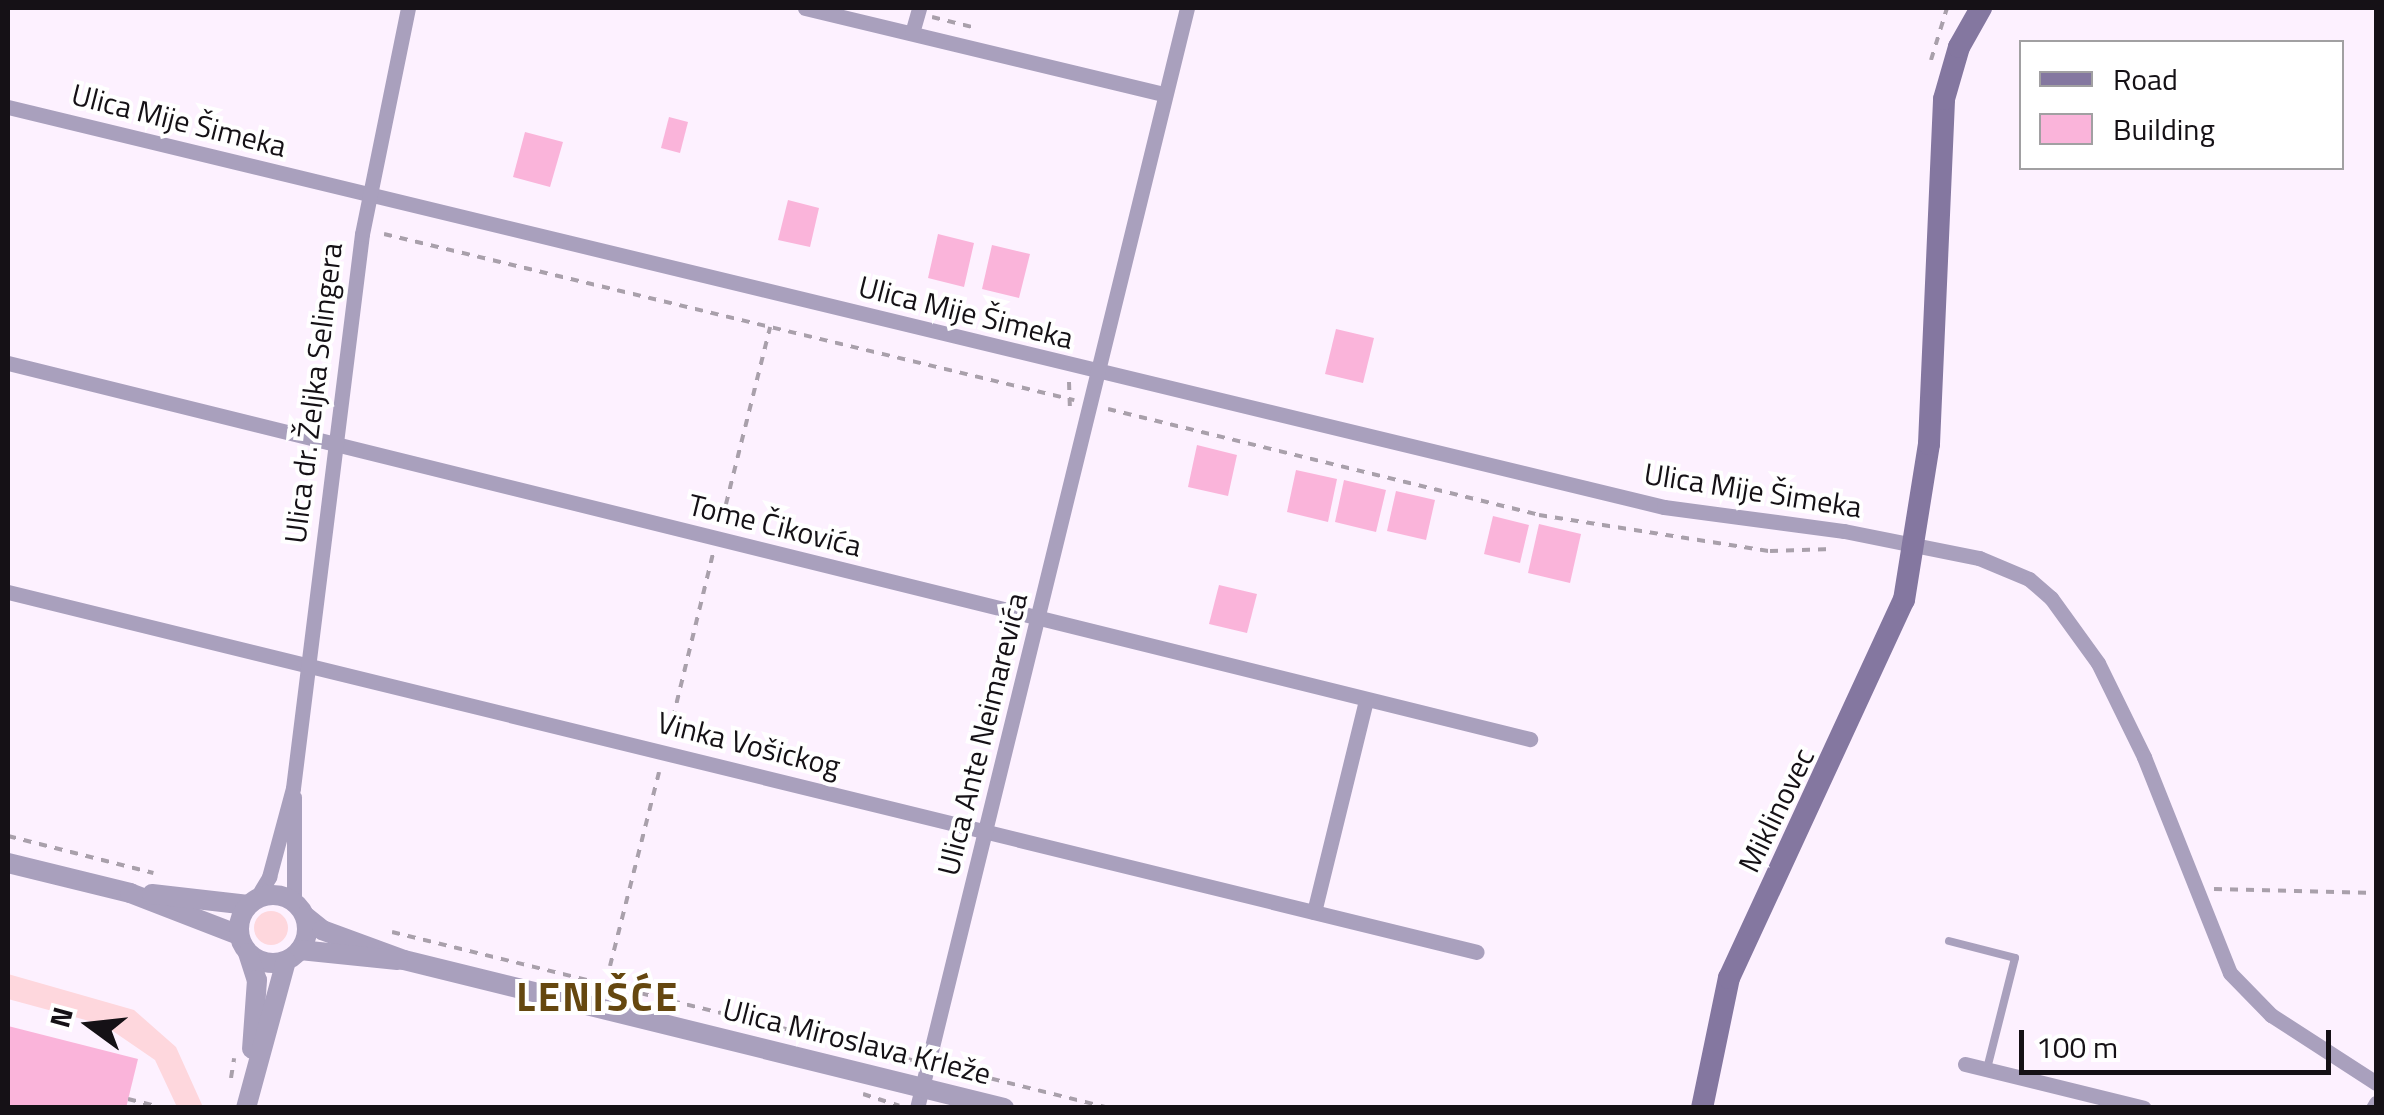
<!DOCTYPE html>
<meta charset="utf-8">
<style>
body{margin:0}
#map{position:relative;width:2384px;height:1115px;overflow:hidden;background:#fdf1ff;font-family:"Titillium Web",sans-serif}
div>[style]{position:absolute}
[style*='--x']{left:calc(var(--x)*1px);top:calc(var(--y)*1px);width:calc(var(--w)*1px);rotate:calc(var(--a)*1deg)}
.green>*{inset:0;background:#fed7dd}
.round{border-radius:50%}
.building>*{inset:0;background:#fab4da}
.path>*{height:4px;margin-top:-2px;transform-origin:0;background:repeating-linear-gradient(90deg,#a9a0ab 0 8px,transparent 0 16px)}
.service>*{height:8px;margin:-4px;padding:0 4px;transform-origin:4px;border-radius:4px;background:#a9a0bd}
.minor>*{height:15px;margin:-7.5px;padding:0 7.5px;transform-origin:7.5px;border-radius:7.5px;background:#a9a0bd}
.tertiary>*{height:20px;margin:-10px;padding:0 10px;transform-origin:10px;border-radius:10px;background:#a9a0bd}
.tertiary>.ring{margin:-10px;padding:0;box-sizing:content-box;background:none;border:20px solid #a9a0bd;border-radius:50%}
.secondary>*{height:22px;margin:-11px;padding:0 11px;transform-origin:11px;border-radius:11px;background:#8477a0}
span{translate:-50% -50%;white-space:nowrap;text-align:center;line-height:1.15;-webkit-text-stroke:8px #fff;paint-order:stroke}
.street-label{font-size:30px;color:#151116}
.district-label{font-size:40px;color:#65470f;font-weight:700;letter-spacing:2.5px}
.frame{position:absolute;inset:0;border:10px solid #151116;pointer-events:none}
.legend{position:absolute;left:2019px;top:40px;width:325px;height:130px;box-sizing:border-box;background:#fff;border:2px solid #a1a0a2;margin:0;padding:12px 18px;list-style:none;font-size:30px;color:#151116}
.legend li{display:flex;align-items:center;gap:20px;height:50px}
.legend b{width:50px;border:2px solid #a1a0a2}
.north{position:absolute;left:40px;top:975px;width:100px;height:100px;-webkit-text-stroke:8px #fff;paint-order:stroke;rotate:285deg;font-size:28px;font-weight:700;line-height:40px;text-align:center;color:#151116}
.north::after{content:'';display:block;margin:auto;width:35px;height:45px;background:#151116;clip-path:polygon(50% 0,100% 100%,50% 72%,0 100%)}
.scale{position:absolute;left:2019px;top:1030px;width:312px;height:45px;box-sizing:border-box;border:5px solid #151116;border-top:0;padding-left:12px;font-size:30px;line-height:35px;white-space:nowrap;color:#151116;-webkit-text-stroke:8px #fff;paint-order:stroke}
</style>
<div id="map">
<div class="green">
<i class="round" style="left:254px;top:911px;width:34px;height:34px"></i>
<i style="clip-path:polygon(8px 974px,134px 1010px,176px 1047px,203px 1107px,177px 1107px,155px 1060px,104px 1025px,8px 999px)"></i>
</div>
<div class="building">
<i style="clip-path:polygon(669px 117px,688px 122px,680px 153px,661px 148px)"></i>
<i style="clip-path:polygon(525px 132px,563px 142px,550px 187px,513px 177px)"></i>
<i style="clip-path:polygon(788px 200px,819px 208px,810px 247px,778px 240px)"></i>
<i style="clip-path:polygon(938px 234px,974px 243px,964px 287px,928px 278px)"></i>
<i style="clip-path:polygon(992px 245px,1030px 254px,1019px 298px,982px 289px)"></i>
<i style="clip-path:polygon(1336px 329px,1374px 338px,1363px 383px,1325px 374px)"></i>
<i style="clip-path:polygon(1197px 445px,1237px 455px,1228px 496px,1188px 487px)"></i>
<i style="clip-path:polygon(1296px 470px,1337px 479px,1328px 522px,1287px 512px)"></i>
<i style="clip-path:polygon(1344px 480px,1386px 490px,1376px 532px,1335px 522px)"></i>
<i style="clip-path:polygon(1396px 491px,1435px 500px,1426px 540px,1387px 531px)"></i>
<i style="clip-path:polygon(1493px 516px,1529px 525px,1520px 563px,1484px 554px)"></i>
<i style="clip-path:polygon(1539px 524px,1581px 534px,1570px 583px,1528px 573px)"></i>
<i style="clip-path:polygon(1219px 585px,1257px 594px,1247px 633px,1209px 624px)"></i>
<i style="clip-path:polygon(8px 1026px,138px 1059px,126px 1108px,8px 1108px)"></i>
</div>
<div class="path">
<i style="--x:932;--y:17;--w:45;--a:14"></i>
<i style="--x:1931;--y:60;--w:54;--a:-72.9"></i>
<i style="--x:384;--y:234;--w:710;--a:13.53"></i>
<i style="--x:1069;--y:382;--w:29;--a:88"></i>
<i style="--x:1108;--y:409;--w:444;--a:13.8"></i>
<i style="--x:1539;--y:515;--w:234;--a:8.9"></i>
<i style="--x:1770;--y:551;--w:62;--a:-1.8"></i>
<i style="--x:722;--y:520;--w:199;--a:-76"></i>
<i style="--x:669;--y:734;--w:185;--a:-76.3"></i>
<i style="--x:8;--y:836;--w:150;--a:14.3"></i>
<i style="--x:2214;--y:889;--w:162;--a:1.4"></i>
<i style="--x:392;--y:932;--w:536;--a:13.83"></i>
<i style="--x:610;--y:966;--w:200;--a:-75.8"></i>
<i style="--x:945;--y:1067;--w:170;--a:14"></i>
<i style="--x:231;--y:1078;--w:20;--a:-81"></i>
<i style="--x:863;--y:1094;--w:38;--a:18"></i>
<i style="--x:128;--y:1099;--w:36;--a:14"></i>
</div>
<div class="service">
<i style="--x:1949;--y:941;--w:68;--a:14.4"></i>
<i style="--x:2015;--y:958;--w:114;--a:104.2"></i>
</div>
<div class="minor">
<i style="--x:805;--y:8;--w:369;--a:13.5"></i>
<i style="--x:912;--y:33;--w:26;--a:-74"></i>
<i style="--x:8;--y:107;--w:1704;--a:13.58"></i>
<i style="--x:1664;--y:507;--w:182;--a:7.6"></i>
<i style="--x:1844;--y:531;--w:138;--a:11.3"></i>
<i style="--x:1979;--y:558;--w:54;--a:22.8"></i>
<i style="--x:2029;--y:579;--w:29;--a:41"></i>
<i style="--x:2051;--y:598;--w:80;--a:54.1"></i>
<i style="--x:2098;--y:663;--w:105;--a:63.9"></i>
<i style="--x:2144;--y:757;--w:232;--a:68.3"></i>
<i style="--x:2230;--y:973;--w:59;--a:45.7"></i>
<i style="--x:2271;--y:1015;--w:125;--a:32.9"></i>
<i style="--x:8;--y:363;--w:1568;--a:13.88"></i>
<i style="--x:8;--y:592;--w:1512;--a:13.77"></i>
<i style="--x:256;--y:899;--w:26;--a:-59"></i>
<i style="--x:269;--y:877;--w:92;--a:-74.9"></i>
<i style="--x:293;--y:788;--w:558;--a:-82.9"></i>
<i style="--x:362;--y:234;--w:231;--a:-78.5"></i>
<i style="--x:294;--y:902;--w:105;--a:-90"></i>
<i style="--x:1314;--y:912;--w:218;--a:-76.2"></i>
<i style="--x:1965;--y:1064;--w:184;--a:13.8"></i>
<i style="--x:917;--y:1108;--w:1133;--a:-76.21"></i>
<i style="--x:2373;--y:1108;--w:6;--a:-59"></i>
</div>
<div class="tertiary">
<i style="--x:8;--y:863;--w:126;--a:13.8"></i>
<i style="--x:130;--y:893;--w:117;--a:21.1"></i>
<i style="--x:152;--y:894;--w:97;--a:6.5"></i>
<i class="ring" style="left:239px;top:895px;width:48px;height:48px"></i>
<i style="--x:305;--y:916;--w:22;--a:39"></i>
<i style="--x:322;--y:930;--w:87;--a:20.1"></i>
<i style="--x:404;--y:960;--w:618;--a:13.86"></i>
<i style="--x:300;--y:950;--w:98;--a:5.9"></i>
<i style="--x:248;--y:953;--w:28;--a:72"></i>
<i style="--x:257;--y:980;--w:69;--a:94.1"></i>
<i style="--x:246;--y:1108;--w:152;--a:-74.8"></i>
</div>
<div class="secondary">
<i style="--x:1702;--y:1108;--w:133;--a:-78.3"></i>
<i style="--x:1729;--y:978;--w:417;--a:-65.2"></i>
<i style="--x:1904;--y:600;--w:158;--a:-80.9"></i>
<i style="--x:1929;--y:444;--w:345;--a:-87.5"></i>
<i style="--x:1944;--y:99;--w:54;--a:-73.9"></i>
<i style="--x:1959;--y:47;--w:45;--a:-60.6"></i>
</div>
<div class="street-label">
<span style="left:179px;top:120px;rotate:14deg">Ulica Mije Šimeka</span>
<span style="left:966px;top:312px;rotate:14deg">Ulica Mije Šimeka</span>
<span style="left:313px;top:393px;rotate:-83deg">Ulica dr. Željka Selingera</span>
<span style="left:1753px;top:490px;rotate:9deg">Ulica Mije Šimeka</span>
<span style="left:775px;top:525px;rotate:14deg">Tome Čikovića</span>
<span style="left:982px;top:734px;rotate:-76deg">Ulica Ante Neimarevića</span>
<span style="left:749px;top:744px;rotate:14deg">Vinka Vošickog</span>
<span style="left:1776px;top:810px;rotate:-64deg">Miklinovec</span>
<span style="left:857px;top:1041px;rotate:14deg">Ulica Miroslava Krleže</span>
</div>
<div class="district-label">
<span style="left:598px;top:997px">LENIŠĆE</span>
</div>
<div class="frame"></div>
<ul class="legend">
<li><b style="height:12px;background:#8477a0"></b>Road</li>
<li><b style="height:28px;background:#fab4da"></b>Building</li>
</ul>
<div class="north">N</div>
<div class="scale">100 m</div>
</div>
